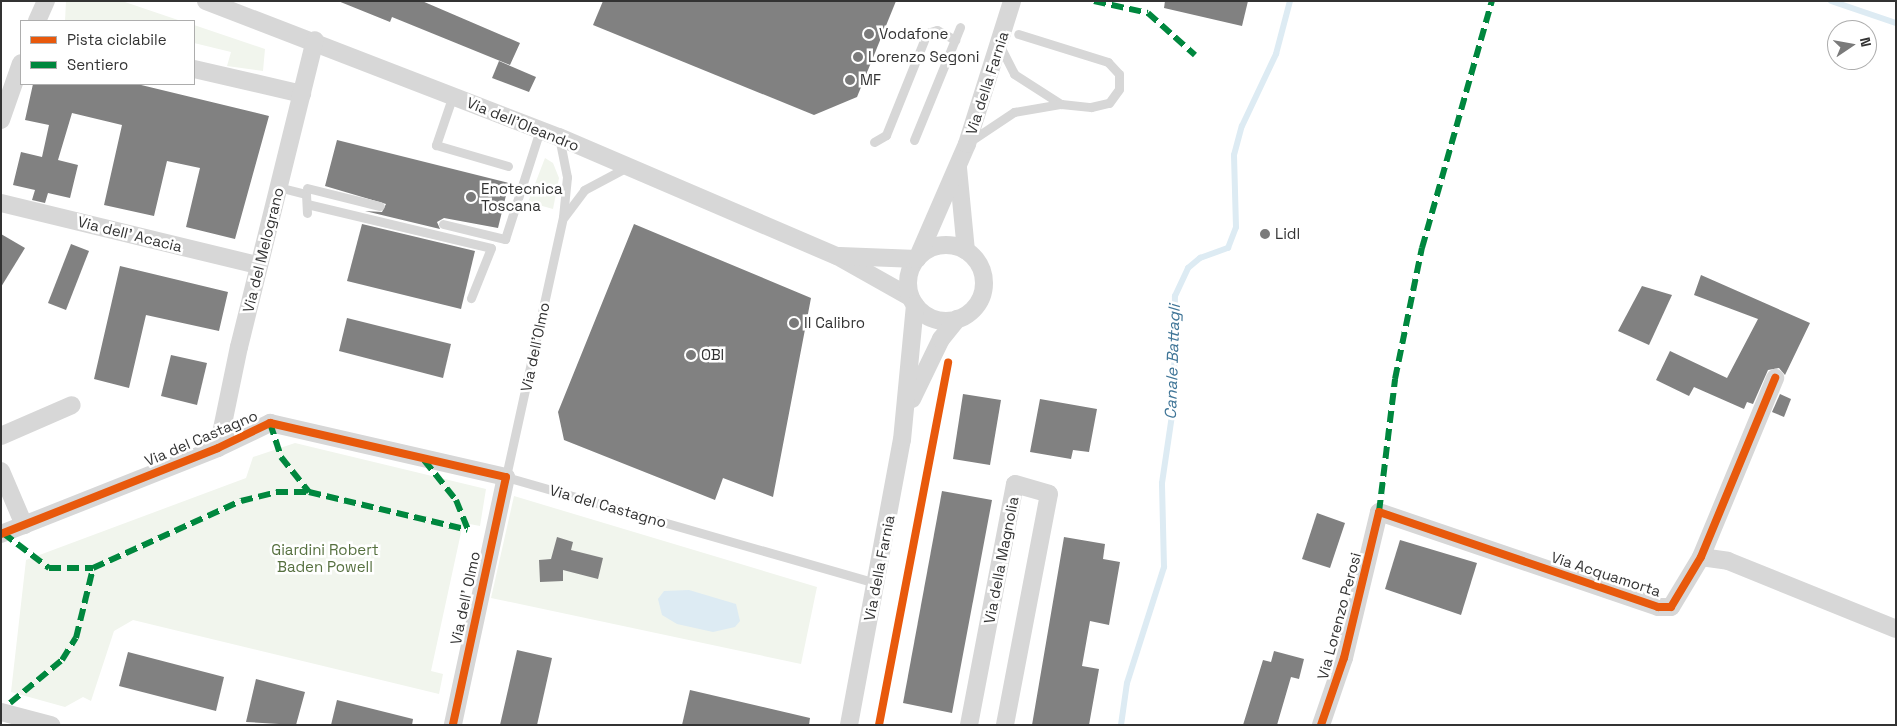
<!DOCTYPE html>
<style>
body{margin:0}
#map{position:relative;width:1897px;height:726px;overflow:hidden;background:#fff;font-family:"Space Grotesk",sans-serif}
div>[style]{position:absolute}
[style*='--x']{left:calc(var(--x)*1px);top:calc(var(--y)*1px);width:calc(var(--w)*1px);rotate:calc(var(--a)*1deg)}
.green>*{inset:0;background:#f1f5ed}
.water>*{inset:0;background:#ddebf3}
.stream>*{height:6px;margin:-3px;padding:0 3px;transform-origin:3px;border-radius:3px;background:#ddebf3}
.building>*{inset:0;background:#818181}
.service>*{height:9px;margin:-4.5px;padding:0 4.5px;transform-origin:4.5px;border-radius:4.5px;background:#d7d7d7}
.minor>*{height:18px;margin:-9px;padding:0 9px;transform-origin:9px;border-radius:9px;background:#d7d7d7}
.minor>.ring{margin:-9px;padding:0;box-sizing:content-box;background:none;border:18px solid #d7d7d7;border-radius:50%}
.quiet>*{height:6px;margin-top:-3px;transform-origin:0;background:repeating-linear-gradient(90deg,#00873e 0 12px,transparent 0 18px)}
.cycleway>*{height:8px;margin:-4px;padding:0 4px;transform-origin:4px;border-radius:4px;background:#e8590c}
.dots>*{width:14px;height:14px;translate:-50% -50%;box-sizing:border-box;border:2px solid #fff;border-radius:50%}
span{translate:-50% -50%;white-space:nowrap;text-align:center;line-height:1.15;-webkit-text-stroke:5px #fff;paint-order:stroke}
.poi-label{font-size:15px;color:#333}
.left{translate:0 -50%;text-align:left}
.street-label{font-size:15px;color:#333}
.park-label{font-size:15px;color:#56703f}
.water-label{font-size:16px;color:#3f7597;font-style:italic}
.frame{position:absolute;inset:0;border:2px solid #333;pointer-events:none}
.legend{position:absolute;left:20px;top:20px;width:175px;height:65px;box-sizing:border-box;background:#fff;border:1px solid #adadad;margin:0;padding:6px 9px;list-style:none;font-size:15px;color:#333}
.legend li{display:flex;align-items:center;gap:10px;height:25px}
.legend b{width:25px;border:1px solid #adadad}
.north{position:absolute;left:1827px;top:20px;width:50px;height:50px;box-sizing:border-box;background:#fff;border:1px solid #adadad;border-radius:50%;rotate:78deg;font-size:14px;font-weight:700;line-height:20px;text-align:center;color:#333}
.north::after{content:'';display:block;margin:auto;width:18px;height:22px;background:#7a7a7a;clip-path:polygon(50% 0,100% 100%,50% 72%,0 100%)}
</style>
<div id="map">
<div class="green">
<i style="clip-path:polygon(66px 1px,122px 1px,181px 21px,65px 21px)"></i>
<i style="clip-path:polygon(194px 25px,265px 49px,263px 71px,227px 66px,231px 52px,194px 43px)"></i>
<i style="clip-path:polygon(545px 158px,553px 163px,559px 178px,553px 209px,528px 202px)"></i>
<i style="clip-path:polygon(295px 443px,486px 489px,480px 526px,464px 523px,462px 528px,431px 671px,443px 674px,439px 694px,133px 620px,114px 631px,91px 701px,83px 697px,65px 707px,11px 692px,26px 560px,246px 478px,253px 457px)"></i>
<i style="clip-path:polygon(514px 496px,817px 587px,801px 664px,491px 598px)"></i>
</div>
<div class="water">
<i style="clip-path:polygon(689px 590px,736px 604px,740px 621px,735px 627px,713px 632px,677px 624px,662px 615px,658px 599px,664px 591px)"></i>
</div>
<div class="stream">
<i style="--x:1831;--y:1;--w:69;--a:18.7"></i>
<i style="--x:1121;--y:725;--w:42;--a:-81.9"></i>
<i style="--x:1127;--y:683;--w:122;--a:-72.3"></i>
<i style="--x:1164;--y:567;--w:84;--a:-91.4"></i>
<i style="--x:1162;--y:483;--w:82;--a:-81.6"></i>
<i style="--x:1174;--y:402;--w:106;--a:-89.5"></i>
<i style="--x:1175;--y:296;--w:31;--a:-65"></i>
<i style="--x:1188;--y:268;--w:16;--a:-40"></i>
<i style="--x:1200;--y:258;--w:30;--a:-20"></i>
<i style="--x:1228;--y:248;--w:22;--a:-69"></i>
<i style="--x:1236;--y:227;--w:72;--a:-91.6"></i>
<i style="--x:1234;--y:155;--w:30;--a:-75"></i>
<i style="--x:1242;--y:126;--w:80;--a:-64.7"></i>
<i style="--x:1276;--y:54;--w:55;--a:-75.2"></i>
</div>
<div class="building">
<i style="clip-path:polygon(338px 1px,422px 1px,520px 43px,510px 65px,392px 17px,390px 22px)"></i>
<i style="clip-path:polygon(603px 1px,896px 1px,857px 97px,814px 115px,593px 25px)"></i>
<i style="clip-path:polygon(1165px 1px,1248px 1px,1242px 26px,1164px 8px)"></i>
<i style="clip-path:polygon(499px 61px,536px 77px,529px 92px,492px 78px)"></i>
<i style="clip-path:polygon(33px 84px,137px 84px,269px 116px,235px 239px,186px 227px,200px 168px,167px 161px,154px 216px,104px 205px,122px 125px,72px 113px,58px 160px,78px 165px,70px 198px,48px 193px,45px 203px,32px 200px,35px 190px,13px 185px,21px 152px,42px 157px,49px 125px,25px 120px)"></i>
<i style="clip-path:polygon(337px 140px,509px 183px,498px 228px,444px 218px,437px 222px,440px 229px,365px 211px,382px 212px,386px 204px,325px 186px)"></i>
<i style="clip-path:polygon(362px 224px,475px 251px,461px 309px,347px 281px)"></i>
<i style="clip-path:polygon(634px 224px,811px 298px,773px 497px,723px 478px,715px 500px,564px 440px,558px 412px)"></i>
<i style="clip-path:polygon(1px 234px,25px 248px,1px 287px)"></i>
<i style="clip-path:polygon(71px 244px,89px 251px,66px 310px,48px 303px)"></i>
<i style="clip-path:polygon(120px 266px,228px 292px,219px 331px,146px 315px,129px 388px,94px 379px)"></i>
<i style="clip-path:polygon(1701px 275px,1810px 323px,1785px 375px,1779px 368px,1768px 370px,1753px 404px,1747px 402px,1744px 409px,1694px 387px,1689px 396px,1656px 380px,1670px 351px,1727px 378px,1758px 319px,1694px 295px)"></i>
<i style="clip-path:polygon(1642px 286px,1672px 295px,1649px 345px,1618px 331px)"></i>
<i style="clip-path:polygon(347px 318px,451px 344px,443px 378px,339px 351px)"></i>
<i style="clip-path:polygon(171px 355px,207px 363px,197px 405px,161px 396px)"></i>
<i style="clip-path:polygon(963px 394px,1001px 400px,990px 465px,953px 459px)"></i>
<i style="clip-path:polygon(1780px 394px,1791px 399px,1784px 417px,1772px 412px)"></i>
<i style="clip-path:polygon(1040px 399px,1097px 409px,1089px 452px,1073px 450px,1071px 459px,1030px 452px)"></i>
<i style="clip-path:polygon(942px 491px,992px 500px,952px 713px,903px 703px)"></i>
<i style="clip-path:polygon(1317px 513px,1345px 523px,1330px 568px,1302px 559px)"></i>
<i style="clip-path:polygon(557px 537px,573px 542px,571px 550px,603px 558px,598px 579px,563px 570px,563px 581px,540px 582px,539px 560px,551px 559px)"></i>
<i style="clip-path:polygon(1064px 537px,1105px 544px,1103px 559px,1120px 562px,1109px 625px,1090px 621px,1082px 666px,1099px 669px,1089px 725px,1032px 725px)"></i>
<i style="clip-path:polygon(1400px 540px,1477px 563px,1461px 615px,1385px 589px)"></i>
<i style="clip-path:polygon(517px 650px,552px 658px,537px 725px,500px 725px)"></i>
<i style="clip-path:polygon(1274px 651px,1304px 659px,1299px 679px,1291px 677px,1277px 725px,1243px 725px,1263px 660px,1271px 662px)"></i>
<i style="clip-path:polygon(128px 652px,224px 677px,216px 711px,119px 686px)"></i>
<i style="clip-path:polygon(256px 679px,305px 692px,296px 725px,246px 722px)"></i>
<i style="clip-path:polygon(690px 690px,810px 718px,809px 725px,682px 725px)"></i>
<i style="clip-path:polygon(337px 700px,413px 719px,412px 725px,331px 725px)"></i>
</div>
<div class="service">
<i style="--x:1000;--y:46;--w:31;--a:63"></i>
<i style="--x:1014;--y:74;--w:56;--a:32.6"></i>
<i style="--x:453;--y:95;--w:53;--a:108.8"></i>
<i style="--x:436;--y:145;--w:75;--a:16.3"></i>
<i style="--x:559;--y:137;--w:41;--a:78.7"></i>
<i style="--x:567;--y:177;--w:40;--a:95.7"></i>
<i style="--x:563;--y:217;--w:266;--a:102.4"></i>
<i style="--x:506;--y:477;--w:385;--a:16"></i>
<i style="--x:914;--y:140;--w:122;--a:-67.8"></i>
<i style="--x:874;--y:142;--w:14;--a:-30"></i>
<i style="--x:886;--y:135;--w:110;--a:-68.1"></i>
<i style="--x:927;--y:33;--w:10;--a:-17"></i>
<i style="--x:937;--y:30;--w:21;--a:29"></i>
<i style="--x:969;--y:142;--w:54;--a:-33.7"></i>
<i style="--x:1014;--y:112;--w:48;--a:-9.7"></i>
<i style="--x:1061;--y:104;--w:30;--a:6"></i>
<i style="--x:1091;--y:107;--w:18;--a:-13"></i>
<i style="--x:1109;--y:103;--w:17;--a:-54"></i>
<i style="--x:1119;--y:89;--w:15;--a:-90"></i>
<i style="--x:1119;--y:74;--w:16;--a:-133"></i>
<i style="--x:1108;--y:62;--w:94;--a:-162.7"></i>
<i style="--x:278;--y:187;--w:29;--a:14"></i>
<i style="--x:306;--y:194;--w:19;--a:87"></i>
<i style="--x:307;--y:188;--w:75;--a:13.9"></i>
<i style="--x:307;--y:204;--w:189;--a:13.4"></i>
<i style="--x:491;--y:248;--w:54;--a:111.8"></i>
<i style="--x:564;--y:217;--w:34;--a:-53"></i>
<i style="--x:584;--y:190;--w:49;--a:-28.1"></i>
<i style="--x:443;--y:224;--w:64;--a:13.6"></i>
<i style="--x:505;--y:239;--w:114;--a:-72.2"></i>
</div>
<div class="minor">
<i style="--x:206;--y:1;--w:378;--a:21.1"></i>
<i style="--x:559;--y:137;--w:302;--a:23.2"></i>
<i style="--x:837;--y:256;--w:84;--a:29.3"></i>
<i style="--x:37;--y:21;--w:22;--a:-66"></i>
<i style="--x:194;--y:69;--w:111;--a:13"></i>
<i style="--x:1;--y:120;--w:60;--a:-70.7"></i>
<i style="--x:958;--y:168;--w:83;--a:84.5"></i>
<i style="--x:1;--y:203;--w:264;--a:13.6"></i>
<i class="ring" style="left:908px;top:245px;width:58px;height:58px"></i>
<i style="--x:840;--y:256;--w:77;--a:2.2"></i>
<i style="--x:917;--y:259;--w:125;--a:-66.5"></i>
<i style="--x:967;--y:144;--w:150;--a:-72.5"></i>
<i style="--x:912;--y:399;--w:67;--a:-64.2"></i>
<i style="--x:941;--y:339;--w:26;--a:-51"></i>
<i style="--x:1;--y:436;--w:77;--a:-23.6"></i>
<i style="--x:218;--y:448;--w:103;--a:-78.3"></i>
<i style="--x:239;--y:347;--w:316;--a:-76.1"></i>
<i style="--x:1;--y:471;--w:59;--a:66.9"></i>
<i style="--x:1;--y:534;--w:233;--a:-21.6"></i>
<i style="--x:218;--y:448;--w:58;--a:-25.7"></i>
<i style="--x:270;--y:423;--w:242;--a:12.9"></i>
<i style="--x:506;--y:477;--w:254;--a:102.1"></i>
<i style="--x:1701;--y:557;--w:27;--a:8"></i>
<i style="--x:1728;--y:561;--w:181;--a:22"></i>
<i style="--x:1;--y:712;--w:52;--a:14.6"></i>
<i style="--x:849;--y:725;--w:290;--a:-79.5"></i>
<i style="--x:902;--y:440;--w:136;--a:-84.5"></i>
<i style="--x:969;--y:725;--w:245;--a:-79.2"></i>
<i style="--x:1015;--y:484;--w:35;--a:16"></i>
<i style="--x:1049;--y:494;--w:235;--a:100.8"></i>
<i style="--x:1321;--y:725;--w:71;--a:-71.1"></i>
<i style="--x:1344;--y:658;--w:150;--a:-76.5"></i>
<i style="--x:1379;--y:512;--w:295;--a:18.8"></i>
<i style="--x:1658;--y:607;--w:13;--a:0"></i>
<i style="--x:1671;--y:607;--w:58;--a:-59"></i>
<i style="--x:1701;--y:557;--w:194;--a:-67.5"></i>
</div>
<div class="quiet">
<i style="--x:1094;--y:1;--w:55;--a:12.5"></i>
<i style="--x:1148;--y:13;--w:63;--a:41.8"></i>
<i style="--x:270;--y:423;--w:36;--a:72"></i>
<i style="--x:281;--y:457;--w:45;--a:51.3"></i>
<i style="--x:309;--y:492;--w:163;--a:13.4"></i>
<i style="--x:424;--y:460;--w:51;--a:51.3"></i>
<i style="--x:456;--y:500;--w:32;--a:68"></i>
<i style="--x:1379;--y:512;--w:134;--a:-83.1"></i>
<i style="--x:1395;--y:379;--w:134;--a:-78.4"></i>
<i style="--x:1422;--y:248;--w:257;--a:-74.2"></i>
<i style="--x:3;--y:533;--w:58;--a:37.3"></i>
<i style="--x:49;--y:568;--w:44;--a:0"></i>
<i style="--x:93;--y:568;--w:162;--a:-24.4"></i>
<i style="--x:241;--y:501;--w:36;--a:-14"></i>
<i style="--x:276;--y:492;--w:33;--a:0"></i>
<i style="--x:10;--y:703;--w:67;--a:-39.6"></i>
<i style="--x:62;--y:660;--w:26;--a:-58"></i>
<i style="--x:76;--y:638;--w:72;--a:-76.3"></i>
</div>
<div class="cycleway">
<i style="--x:1;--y:534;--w:233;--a:-21.6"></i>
<i style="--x:218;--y:448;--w:58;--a:-25.7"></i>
<i style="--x:270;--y:423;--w:242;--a:12.9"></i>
<i style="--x:506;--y:477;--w:254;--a:102.1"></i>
<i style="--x:879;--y:725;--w:369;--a:-79.2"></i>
<i style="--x:1321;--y:725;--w:71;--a:-71.1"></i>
<i style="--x:1344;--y:658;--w:150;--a:-76.5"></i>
<i style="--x:1379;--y:512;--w:295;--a:18.8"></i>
<i style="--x:1658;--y:607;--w:13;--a:0"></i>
<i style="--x:1671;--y:607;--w:58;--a:-59"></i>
<i style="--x:1701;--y:557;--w:194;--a:-67.5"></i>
</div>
<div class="dots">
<i style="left:869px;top:34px;background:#7a7a7a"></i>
<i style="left:858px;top:57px;background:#7a7a7a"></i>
<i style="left:850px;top:80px;background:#7a7a7a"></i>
<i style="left:471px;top:197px;background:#7a7a7a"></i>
<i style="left:1265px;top:234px;background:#7a7a7a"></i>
<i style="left:794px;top:323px;background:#7a7a7a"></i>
<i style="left:691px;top:355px;background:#7a7a7a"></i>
</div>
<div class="poi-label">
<span class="left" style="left:879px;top:34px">Vodafone</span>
<span class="left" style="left:868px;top:57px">Lorenzo Segoni</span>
<span class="left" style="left:860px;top:80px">MF</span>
<span class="left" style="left:481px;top:197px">Enotecnica<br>Toscana</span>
<span class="left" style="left:1275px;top:234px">Lidl</span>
<span class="left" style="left:804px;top:323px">Il Calibro</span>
<span class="left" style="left:701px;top:355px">OBI</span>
</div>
<div class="street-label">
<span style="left:987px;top:83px;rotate:-72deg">Via della Farnia</span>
<span style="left:523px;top:124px;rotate:22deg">Via dell'Oleandro</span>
<span style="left:130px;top:234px;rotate:14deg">Via dell' Acacia</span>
<span style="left:263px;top:250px;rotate:-76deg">Via del Melograno</span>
<span style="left:535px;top:347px;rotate:-78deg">Via dell'Olmo</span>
<span style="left:201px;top:438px;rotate:-23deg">Via del Castagno</span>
<span style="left:608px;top:506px;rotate:16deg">Via del Castagno</span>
<span style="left:1001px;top:560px;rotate:-79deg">Via della Magnolia</span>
<span style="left:879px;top:568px;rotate:-79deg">Via della Farnia</span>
<span style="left:1606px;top:574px;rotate:18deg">Via Acquamorta</span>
<span style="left:465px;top:598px;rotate:-78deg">Via dell' Olmo</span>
<span style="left:1339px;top:616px;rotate:-75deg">Via Lorenzo Perosi</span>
</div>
<div class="park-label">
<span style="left:325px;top:558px">Giardini Robert<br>Baden Powell</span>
</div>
<div class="water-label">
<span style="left:1173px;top:362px;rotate:-88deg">Canale Battagli</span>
</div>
<div class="frame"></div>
<ul class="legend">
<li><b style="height:6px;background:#e8590c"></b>Pista ciclabile</li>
<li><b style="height:6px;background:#00873e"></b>Sentiero</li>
</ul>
<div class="north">N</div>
</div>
